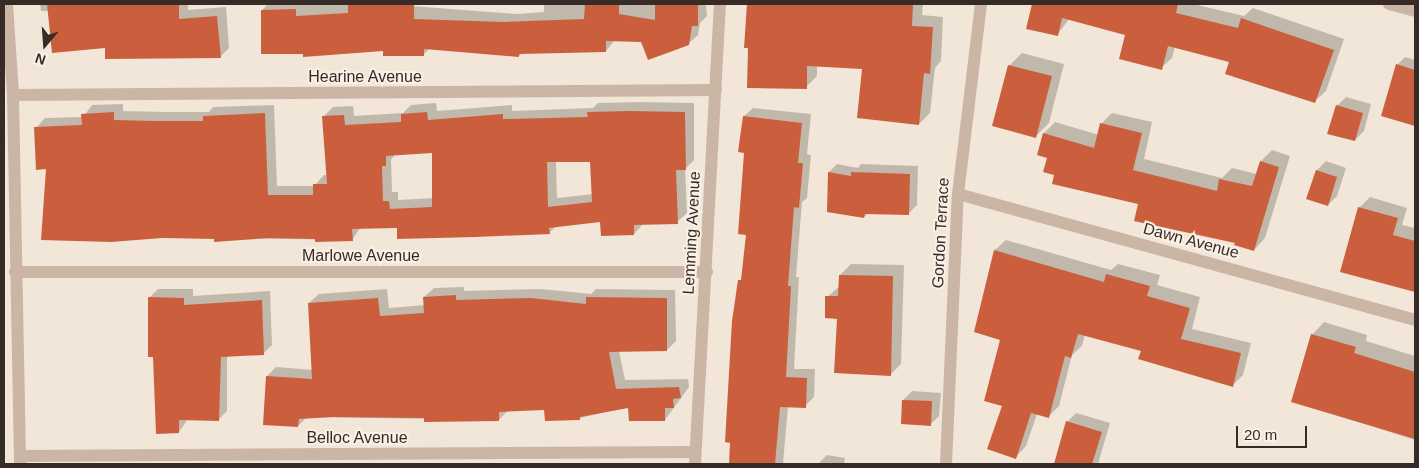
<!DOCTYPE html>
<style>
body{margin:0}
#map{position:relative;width:1419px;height:468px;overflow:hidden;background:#f2e6d8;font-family:Helvetica,sans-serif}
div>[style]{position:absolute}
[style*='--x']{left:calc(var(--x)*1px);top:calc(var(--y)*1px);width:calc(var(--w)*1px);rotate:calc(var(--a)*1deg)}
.shadow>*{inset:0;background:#0003}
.building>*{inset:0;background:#cb5f3d}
.street>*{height:12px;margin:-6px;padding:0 6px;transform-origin:6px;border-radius:6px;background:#cbb5a4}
span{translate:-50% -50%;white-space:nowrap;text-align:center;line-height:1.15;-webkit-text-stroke:4px #faf0e5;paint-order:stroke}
.street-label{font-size:16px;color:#362b26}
.frame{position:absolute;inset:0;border:5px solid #362b26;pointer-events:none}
.north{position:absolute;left:20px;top:20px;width:50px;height:50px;-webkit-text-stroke:4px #faf0e5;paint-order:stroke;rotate:198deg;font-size:14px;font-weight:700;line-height:20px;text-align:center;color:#362b26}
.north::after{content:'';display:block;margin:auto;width:18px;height:22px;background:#362b26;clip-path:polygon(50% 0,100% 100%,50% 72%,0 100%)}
.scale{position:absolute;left:1236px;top:426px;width:71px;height:22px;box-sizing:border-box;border:2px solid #362b26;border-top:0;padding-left:6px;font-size:15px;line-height:18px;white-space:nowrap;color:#362b26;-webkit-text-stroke:4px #faf0e5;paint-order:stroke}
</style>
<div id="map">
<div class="shadow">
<i style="clip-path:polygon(40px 4px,188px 4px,188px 10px,226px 7px,229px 48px,220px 57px,106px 47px,49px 11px,41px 11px)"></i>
<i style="clip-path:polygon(268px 4px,384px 4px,517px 14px,544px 12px,544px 4px,706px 4px,707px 16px,700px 23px,698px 35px,688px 44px,615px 40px,606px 51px,522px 53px,519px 56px,430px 48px,424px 54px,384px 50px,304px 52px,262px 10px)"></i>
<i style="clip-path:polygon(747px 4px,923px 4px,922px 15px,943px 17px,941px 61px,935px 68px,930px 113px,919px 124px,863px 68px,817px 65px,817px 76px,806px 87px,745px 47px)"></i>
<i style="clip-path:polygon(1034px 4px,1193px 4px,1244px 16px,1253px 8px,1344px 39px,1326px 91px,1315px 101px,1230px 61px,1175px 46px,1172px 58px,1161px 68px,1126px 35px,1070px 18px,1057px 35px,1028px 28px)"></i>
<i style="clip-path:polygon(1022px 53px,1064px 64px,1049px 123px,1036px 136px,1009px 66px)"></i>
<i style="clip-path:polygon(1405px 57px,1415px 60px,1415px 125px,1383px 116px,1397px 65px)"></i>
<i style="clip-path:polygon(1346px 97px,1371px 104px,1364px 131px,1355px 140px,1337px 106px)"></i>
<i style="clip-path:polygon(evenodd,640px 102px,694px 103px,694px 160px,685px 169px,687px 213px,677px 222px,643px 224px,634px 234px,601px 220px,556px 226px,549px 233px,398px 226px,361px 227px,352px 240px,215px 238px,47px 168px,36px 128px,45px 118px,83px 117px,92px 105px,123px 104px,123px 111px,164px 112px,209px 112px,213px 107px,274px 105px,277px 186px,314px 186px,324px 175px,328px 175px,323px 117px,333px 107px,353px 106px,354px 116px,403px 113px,411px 105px,436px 103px,437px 111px,512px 105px,512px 111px,593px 108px,598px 103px,640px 102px,434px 152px,434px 198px,398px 200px,398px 192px,392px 192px,391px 160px,395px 154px,434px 152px,640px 102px,556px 161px,591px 161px,593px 194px,557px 198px,556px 161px)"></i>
<i style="clip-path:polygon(753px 108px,811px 114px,807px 154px,811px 155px,807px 198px,802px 202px,796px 277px,799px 277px,794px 369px,815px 369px,814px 397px,805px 406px,788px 406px,783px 464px,731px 464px,740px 281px,743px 277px,747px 234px,744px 116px)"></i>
<i style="clip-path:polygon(1112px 113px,1152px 122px,1144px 159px,1222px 178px,1232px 168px,1257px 174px,1261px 161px,1272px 150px,1290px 156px,1265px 238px,1254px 250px,1140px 203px,1056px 174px,1044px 133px,1055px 122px,1099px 135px,1101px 124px)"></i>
<i style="clip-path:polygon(1326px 161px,1346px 168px,1337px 196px,1328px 205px,1317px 170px)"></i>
<i style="clip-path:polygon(837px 164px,858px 168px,861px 164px,918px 166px,917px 205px,908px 214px,869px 212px,864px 217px,828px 211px,829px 172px)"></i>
<i style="clip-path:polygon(1370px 197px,1407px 208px,1402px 225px,1415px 228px,1415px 290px,1342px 271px,1359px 208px)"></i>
<i style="clip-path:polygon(1006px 240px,1111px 270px,1118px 264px,1160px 275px,1157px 285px,1200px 297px,1192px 329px,1251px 343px,1243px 375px,1232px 386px,1142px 350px,1085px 334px,1082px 346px,1072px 355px,1059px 406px,1048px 417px,1037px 414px,1026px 446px,1016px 457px,1003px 405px,995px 250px)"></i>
<i style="clip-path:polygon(851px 264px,904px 265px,901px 364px,890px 375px,839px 317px,827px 297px,840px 286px,840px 275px)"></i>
<i style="clip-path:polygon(464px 287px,464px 291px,541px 289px,591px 294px,596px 289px,675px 290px,676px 341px,667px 350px,619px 351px,625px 380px,688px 379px,689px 387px,665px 420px,630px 406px,580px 418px,545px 408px,508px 410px,499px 420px,307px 417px,298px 426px,267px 376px,276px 367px,313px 370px,309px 303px,319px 294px,387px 289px,389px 308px,425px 305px,424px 297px,434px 288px)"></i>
<i style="clip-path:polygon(158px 289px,193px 289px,193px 296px,270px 291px,272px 345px,263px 354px,230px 355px,227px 358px,227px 411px,218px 420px,188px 419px,179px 432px,154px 356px,149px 298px)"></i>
<i style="clip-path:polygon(1324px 322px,1367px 335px,1366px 341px,1415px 356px,1415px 440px,1293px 401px,1312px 335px)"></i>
<i style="clip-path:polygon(912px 391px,941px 393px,939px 416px,930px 425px,903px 400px)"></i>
<i style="clip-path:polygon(1076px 413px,1110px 423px,1098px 464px,1055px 464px,1067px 422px)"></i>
<i style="clip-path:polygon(827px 455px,845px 458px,844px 464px,818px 464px)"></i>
</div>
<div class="building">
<i style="clip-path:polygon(47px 4px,179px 4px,179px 19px,217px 16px,221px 58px,105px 59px,105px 48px,52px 53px)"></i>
<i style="clip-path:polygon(414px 4px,414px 19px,503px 22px,584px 19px,585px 4px,619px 4px,619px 14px,655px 20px,655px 4px,698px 4px,698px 26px,692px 26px,689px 45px,648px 60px,641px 42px,606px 41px,606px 52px,519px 54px,519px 57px,424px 49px,424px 56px,383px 56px,383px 51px,303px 57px,303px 54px,261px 54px,261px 10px,296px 9px,296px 16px,348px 13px,348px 5px)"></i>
<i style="clip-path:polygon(747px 4px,913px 4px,912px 26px,933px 27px,930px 74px,924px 73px,919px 125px,857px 118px,862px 69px,807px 66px,807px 89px,747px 88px,748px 48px,744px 48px)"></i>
<i style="clip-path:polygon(1032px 4px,1178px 4px,1176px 13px,1238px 28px,1241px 18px,1334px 50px,1315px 103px,1225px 74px,1229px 62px,1168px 46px,1162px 70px,1119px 59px,1125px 35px,1062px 18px,1058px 36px,1026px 29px)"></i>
<i style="clip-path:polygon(1396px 64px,1415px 70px,1415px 126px,1381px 116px)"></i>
<i style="clip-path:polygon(1008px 65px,1052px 76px,1036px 138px,992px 126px)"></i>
<i style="clip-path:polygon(1336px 105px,1363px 113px,1355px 141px,1327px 134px)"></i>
<i style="clip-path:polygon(evenodd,630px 111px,685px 112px,686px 170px,676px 170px,678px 224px,634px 225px,634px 235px,601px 236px,600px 222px,549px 228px,550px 234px,475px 237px,397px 239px,397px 228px,352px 229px,353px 241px,315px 242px,315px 239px,269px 238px,214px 242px,214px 239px,162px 238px,111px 242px,41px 240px,46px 169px,36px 170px,34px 127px,82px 125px,81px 114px,114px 112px,114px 120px,154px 121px,203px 121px,203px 116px,265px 113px,268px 195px,313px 195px,313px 184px,327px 184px,322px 116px,344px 115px,345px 125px,401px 122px,401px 114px,427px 112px,428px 120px,503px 114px,503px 119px,588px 117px,587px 112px,630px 111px,432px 153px,432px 207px,390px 209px,389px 201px,383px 201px,382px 166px,386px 166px,386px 156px,432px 153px,630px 111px,547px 162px,590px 162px,592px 202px,548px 207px,547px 162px)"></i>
<i style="clip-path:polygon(743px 116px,802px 123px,798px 163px,803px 163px,799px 208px,794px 207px,788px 286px,791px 286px,786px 377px,807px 378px,806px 408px,780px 407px,775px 464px,729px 464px,730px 443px,725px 442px,732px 321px,738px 280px,741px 280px,746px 235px,738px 234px,744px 153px,738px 152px)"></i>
<i style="clip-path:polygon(1100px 123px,1142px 133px,1133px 170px,1217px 191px,1219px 179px,1252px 186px,1260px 161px,1279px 167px,1254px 251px,1234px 245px,1235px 243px,1134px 221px,1138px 204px,1052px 184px,1054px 175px,1043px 172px,1047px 158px,1037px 155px,1043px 133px,1094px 148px)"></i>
<i style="clip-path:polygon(1316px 170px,1337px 177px,1328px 206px,1306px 199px)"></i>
<i style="clip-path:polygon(828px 172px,851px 176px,851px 172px,910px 174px,909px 215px,865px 214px,864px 218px,827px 212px)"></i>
<i style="clip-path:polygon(1358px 207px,1398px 218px,1393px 235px,1415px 241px,1415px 292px,1340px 272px)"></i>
<i style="clip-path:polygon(994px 250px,1104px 282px,1106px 274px,1150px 286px,1147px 296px,1190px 308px,1181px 339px,1241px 353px,1233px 387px,1138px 359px,1141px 351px,1078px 334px,1071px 358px,1065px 356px,1049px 418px,1031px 413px,1016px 459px,987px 449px,1002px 406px,984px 401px,1000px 340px,974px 332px)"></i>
<i style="clip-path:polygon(839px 275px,893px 276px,891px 376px,834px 373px,837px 319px,825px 318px,825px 296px,838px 296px)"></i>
<i style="clip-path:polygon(456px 295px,456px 300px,531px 298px,586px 304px,586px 297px,667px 298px,667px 351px,609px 352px,616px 389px,679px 387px,681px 398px,673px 399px,674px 408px,665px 408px,665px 421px,629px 421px,628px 408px,580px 417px,580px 420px,545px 421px,544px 410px,499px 412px,499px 421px,424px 422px,424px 418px,333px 417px,299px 419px,298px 427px,263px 425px,266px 376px,312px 379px,308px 303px,378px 298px,380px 316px,424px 313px,423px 297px)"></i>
<i style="clip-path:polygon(148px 297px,184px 298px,184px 305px,262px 300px,264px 355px,221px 357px,219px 421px,179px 420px,179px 433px,156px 434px,153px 357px,148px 357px)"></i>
<i style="clip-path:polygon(1311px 334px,1356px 347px,1354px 353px,1415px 372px,1415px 439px,1291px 402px)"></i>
<i style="clip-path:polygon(902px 400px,932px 401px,931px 426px,901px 424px)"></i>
<i style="clip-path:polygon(1066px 421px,1102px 432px,1092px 464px,1054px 464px)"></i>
</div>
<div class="street">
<i style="--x:7;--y:4;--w:91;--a:86.2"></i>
<i style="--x:13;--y:95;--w:368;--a:88.9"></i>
<i style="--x:1389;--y:4;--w:27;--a:15"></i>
<i style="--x:13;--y:95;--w:703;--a:-0.41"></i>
<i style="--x:958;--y:194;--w:474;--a:15.4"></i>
<i style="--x:15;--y:272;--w:692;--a:0"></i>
<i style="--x:20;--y:456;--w:675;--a:-0.34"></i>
<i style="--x:695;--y:464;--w:461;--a:-86.9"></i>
<i style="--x:946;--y:464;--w:270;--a:-87.5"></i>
<i style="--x:958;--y:194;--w:191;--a:-83.1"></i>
</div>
<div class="street-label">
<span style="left:365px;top:77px">Hearine Avenue</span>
<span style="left:692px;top:233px;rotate:-87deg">Lemming Avenue</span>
<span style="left:941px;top:233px;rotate:-87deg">Gordon Terrace</span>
<span style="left:1191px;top:241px;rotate:15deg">Dawn Avenue</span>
<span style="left:361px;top:256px">Marlowe Avenue</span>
<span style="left:357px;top:438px">Belloc Avenue</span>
</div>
<div class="frame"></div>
<div class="north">N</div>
<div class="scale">20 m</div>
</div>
